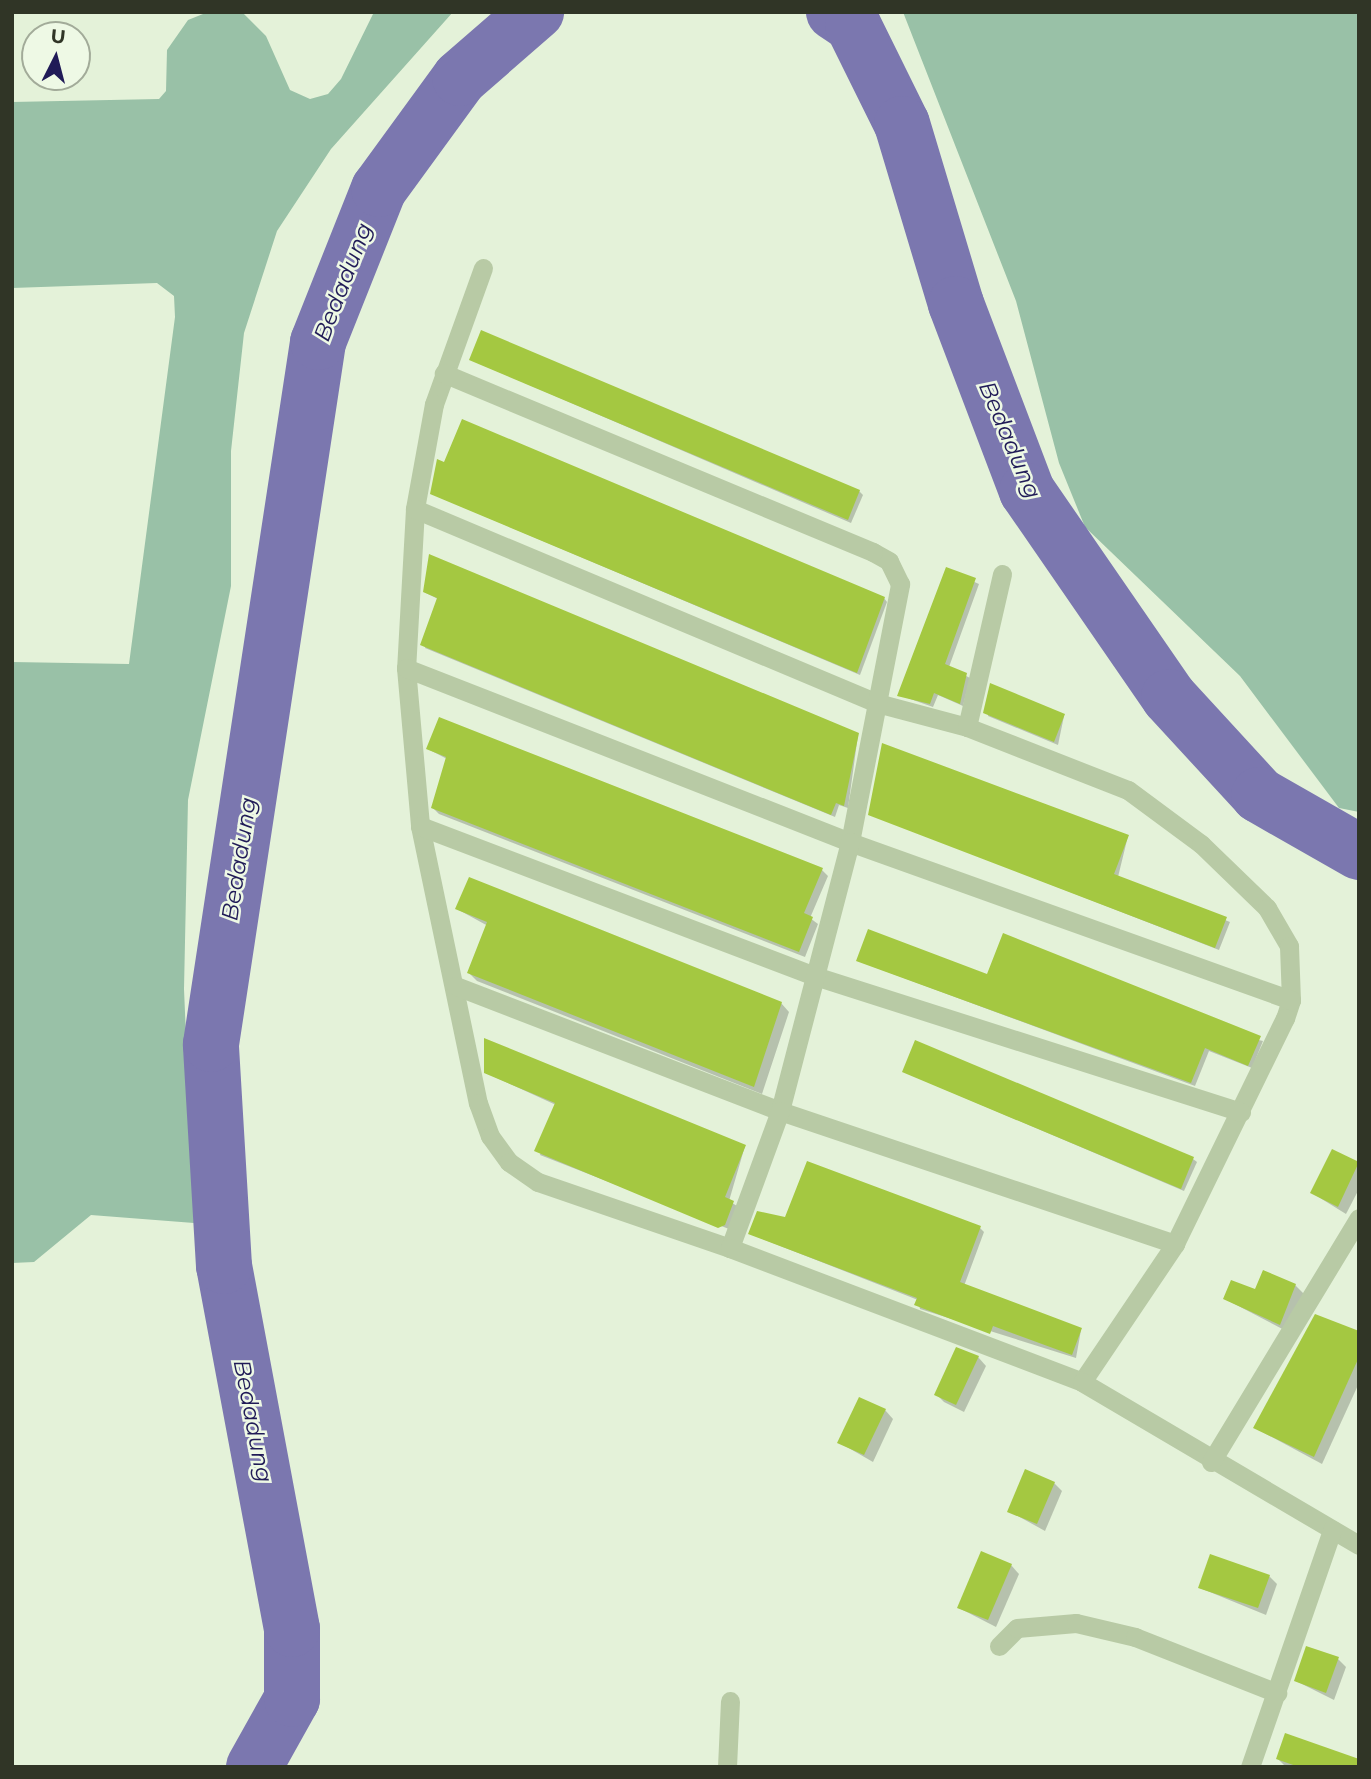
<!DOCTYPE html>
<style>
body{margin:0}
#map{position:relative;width:1371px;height:1779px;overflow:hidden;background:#e4f2d9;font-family:Montserrat,sans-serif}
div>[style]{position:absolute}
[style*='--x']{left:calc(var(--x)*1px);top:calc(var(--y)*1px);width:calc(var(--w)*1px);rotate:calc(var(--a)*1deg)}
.green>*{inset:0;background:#99c1a7}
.shadow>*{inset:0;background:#0003}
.river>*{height:56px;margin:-28px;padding:0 28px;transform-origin:28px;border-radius:28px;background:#7b77af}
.building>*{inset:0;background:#a4c841}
.minor>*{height:19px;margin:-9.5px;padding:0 9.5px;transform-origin:9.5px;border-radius:9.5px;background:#b8caa5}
span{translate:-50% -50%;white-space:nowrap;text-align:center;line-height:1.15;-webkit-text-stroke:5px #eef9e5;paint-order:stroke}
.water-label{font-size:23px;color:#201b57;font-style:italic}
.frame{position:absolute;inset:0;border:14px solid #303526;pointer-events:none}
.north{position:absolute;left:21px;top:21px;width:70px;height:70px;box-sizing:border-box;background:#eef9e5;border:2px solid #a2ab99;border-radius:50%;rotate:6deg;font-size:19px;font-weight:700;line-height:28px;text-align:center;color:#303526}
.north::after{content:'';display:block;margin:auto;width:24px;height:32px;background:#201b57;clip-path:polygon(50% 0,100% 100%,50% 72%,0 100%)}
</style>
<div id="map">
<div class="green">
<i style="clip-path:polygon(208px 12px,243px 13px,266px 36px,290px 90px,310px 99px,328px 94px,341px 79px,374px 12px,453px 12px,331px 149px,277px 231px,244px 333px,231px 451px,231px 586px,188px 800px,184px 989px,194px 1223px,91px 1215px,34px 1262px,12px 1263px,12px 662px,129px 664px,175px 317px,174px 296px,157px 283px,12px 288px,12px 102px,159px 99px,166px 91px,167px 50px,188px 20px)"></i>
<i style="clip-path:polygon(903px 12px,1359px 12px,1359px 812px,1339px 808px,1240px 676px,1085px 527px,1059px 463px,1016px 301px)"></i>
</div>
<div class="shadow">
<i style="clip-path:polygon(471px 360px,859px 491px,863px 495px,851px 523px)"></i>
<i style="clip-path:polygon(432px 494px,884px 598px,887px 602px,860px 675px)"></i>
<i style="clip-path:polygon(947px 570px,979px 584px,949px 667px,970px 678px,963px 706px,938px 695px,933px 707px,899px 695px)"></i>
<i style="clip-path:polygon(424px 592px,858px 735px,848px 808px,839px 805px,835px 817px,425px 648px,438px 599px)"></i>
<i style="clip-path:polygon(991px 685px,1064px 716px,1058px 745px,988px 716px)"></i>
<i style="clip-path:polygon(428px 749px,822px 870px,828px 876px,810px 918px,818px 924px,805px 957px,439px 814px,433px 808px,447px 759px)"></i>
<i style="clip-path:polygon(870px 814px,1128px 836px,1118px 877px,1230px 922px,1219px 950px)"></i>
<i style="clip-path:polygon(457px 909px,781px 1003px,789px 1012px,762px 1094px,477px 981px,469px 973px,488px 926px)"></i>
<i style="clip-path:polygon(858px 961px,988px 977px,1263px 1041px,1252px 1068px,1209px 1051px,1195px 1086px)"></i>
<i style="clip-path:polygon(904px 1072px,1193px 1159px,1197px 1162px,1184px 1191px)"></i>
<i style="clip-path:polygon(486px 1073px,745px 1146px,729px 1201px,737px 1206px,729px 1229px,540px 1155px,556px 1105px)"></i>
<i style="clip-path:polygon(1332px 1151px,1359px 1164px,1359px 1189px,1346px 1214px,1312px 1193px)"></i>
<i style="clip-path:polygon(786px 1219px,980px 1228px,984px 1232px,964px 1286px,1081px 1330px,1076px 1358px,920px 1309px,918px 1300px,750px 1234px)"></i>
<i style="clip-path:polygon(1295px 1285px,1304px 1294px,1288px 1332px,1225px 1299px)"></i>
<i style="clip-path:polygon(1359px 1333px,1359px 1383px,1322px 1464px,1255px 1428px)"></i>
<i style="clip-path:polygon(978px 1357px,986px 1366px,964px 1412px,944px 1402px,936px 1394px)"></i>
<i style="clip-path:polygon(885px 1410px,893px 1419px,873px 1462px,840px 1443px)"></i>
<i style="clip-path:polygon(1054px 1483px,1062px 1491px,1045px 1531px,1009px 1511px)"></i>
<i style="clip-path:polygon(1011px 1565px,1019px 1574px,996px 1627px,959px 1608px)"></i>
<i style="clip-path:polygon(1269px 1576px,1277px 1584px,1266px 1615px,1200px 1588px)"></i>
<i style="clip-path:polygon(1338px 1659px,1346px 1667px,1334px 1700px,1296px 1681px)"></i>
<i style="clip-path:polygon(1278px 1759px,1341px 1767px,1286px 1767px)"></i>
</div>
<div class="river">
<i style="--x:834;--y:12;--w:23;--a:34"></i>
<i style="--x:853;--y:25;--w:110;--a:63.7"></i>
<i style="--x:902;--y:124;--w:188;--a:73.3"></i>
<i style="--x:956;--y:304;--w:200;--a:69.2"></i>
<i style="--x:1027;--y:491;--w:250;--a:55.4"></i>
<i style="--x:1169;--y:697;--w:133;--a:47.4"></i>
<i style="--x:1259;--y:795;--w:115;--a:29.7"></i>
<i style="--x:254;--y:1767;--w:78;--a:-60.8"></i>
<i style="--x:292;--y:1699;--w:70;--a:-90"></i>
<i style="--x:292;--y:1629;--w:369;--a:-100.6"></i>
<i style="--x:224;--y:1266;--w:222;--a:-93.4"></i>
<i style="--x:211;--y:1044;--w:710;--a:-81.33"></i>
<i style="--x:318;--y:342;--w:165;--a:-68.3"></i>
<i style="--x:379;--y:189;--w:137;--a:-53.9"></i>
<i style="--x:460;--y:78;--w:101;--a:-41"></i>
</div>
<div class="building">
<i style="clip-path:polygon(481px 330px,860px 490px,848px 520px,469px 360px)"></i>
<i style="clip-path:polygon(462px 419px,885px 597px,857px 673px,430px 494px,437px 459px,444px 462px)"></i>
<i style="clip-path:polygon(429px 554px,859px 733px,844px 806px,836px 803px,831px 815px,420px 645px,437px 598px,423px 592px)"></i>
<i style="clip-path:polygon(946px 567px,976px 578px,945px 664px,967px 673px,960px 704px,934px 693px,930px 704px,897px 696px)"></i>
<i style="clip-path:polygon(990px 683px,1065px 714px,1054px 742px,983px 713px)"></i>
<i style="clip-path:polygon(439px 717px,823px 868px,804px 913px,813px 917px,799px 952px,431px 808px,446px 757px,426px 749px)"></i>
<i style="clip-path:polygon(882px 743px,1129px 835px,1114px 874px,1227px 917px,1215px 948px,868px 815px)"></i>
<i style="clip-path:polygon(469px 877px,782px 1002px,754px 1087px,467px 973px,487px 922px,455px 909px)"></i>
<i style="clip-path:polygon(868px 929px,987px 974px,1003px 933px,1261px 1036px,1248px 1066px,1205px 1048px,1191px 1083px,856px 961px)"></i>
<i style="clip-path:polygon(484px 1038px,746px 1145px,725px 1197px,734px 1201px,725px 1225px,718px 1228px,534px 1151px,555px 1103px,484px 1073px)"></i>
<i style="clip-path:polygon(915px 1040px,1194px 1157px,1181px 1189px,902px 1072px)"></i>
<i style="clip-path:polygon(1332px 1149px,1359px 1162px,1338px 1207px,1310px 1193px)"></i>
<i style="clip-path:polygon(807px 1161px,981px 1226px,960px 1282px,1082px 1328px,1072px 1355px,993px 1326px,990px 1334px,914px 1305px,917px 1298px,748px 1234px,757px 1211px,785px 1217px)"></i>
<i style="clip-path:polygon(1263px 1270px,1296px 1284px,1280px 1325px,1223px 1299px,1231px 1280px,1255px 1289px)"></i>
<i style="clip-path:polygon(1315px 1314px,1359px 1331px,1359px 1357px,1314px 1457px,1253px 1428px)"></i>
<i style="clip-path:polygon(956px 1347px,979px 1356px,956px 1405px,934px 1395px)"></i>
<i style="clip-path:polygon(859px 1397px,886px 1409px,864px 1455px,837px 1443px)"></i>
<i style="clip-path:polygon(1025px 1469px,1055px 1482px,1037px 1524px,1007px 1512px)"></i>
<i style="clip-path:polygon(981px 1551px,1012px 1564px,988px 1620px,957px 1608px)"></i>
<i style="clip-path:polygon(1210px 1554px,1270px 1575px,1258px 1608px,1198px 1588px)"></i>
<i style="clip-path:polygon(1306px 1646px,1339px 1657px,1326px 1693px,1294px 1681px)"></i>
<i style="clip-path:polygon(1285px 1733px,1359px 1759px,1359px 1767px,1299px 1767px,1276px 1759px)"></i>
</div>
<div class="minor">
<i style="--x:483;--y:268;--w:145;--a:109.8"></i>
<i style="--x:434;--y:404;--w:107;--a:100.3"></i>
<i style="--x:415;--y:509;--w:159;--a:93.2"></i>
<i style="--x:406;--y:668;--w:159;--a:84.9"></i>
<i style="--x:420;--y:826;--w:283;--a:78.2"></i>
<i style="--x:478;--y:1103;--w:35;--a:70"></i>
<i style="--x:490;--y:1136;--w:32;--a:54"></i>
<i style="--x:509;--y:1162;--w:35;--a:35"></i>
<i style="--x:538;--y:1182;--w:203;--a:19"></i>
<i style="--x:415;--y:509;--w:501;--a:22.78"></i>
<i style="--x:877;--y:703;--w:93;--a:14.9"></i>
<i style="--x:967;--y:727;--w:173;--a:21.4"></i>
<i style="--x:1128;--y:790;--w:91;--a:36.5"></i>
<i style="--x:1201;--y:844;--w:92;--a:44.1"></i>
<i style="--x:1267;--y:908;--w:44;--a:59.9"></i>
<i style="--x:1289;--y:946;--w:54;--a:87.9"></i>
<i style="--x:1291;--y:1000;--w:19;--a:108"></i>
<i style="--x:1285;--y:1018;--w:251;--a:116"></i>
<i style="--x:1175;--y:1244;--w:166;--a:124"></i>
<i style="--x:406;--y:668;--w:477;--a:21.4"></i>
<i style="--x:850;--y:842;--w:263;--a:-79"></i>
<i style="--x:900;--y:584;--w:25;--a:-116"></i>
<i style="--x:889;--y:561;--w:18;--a:-151"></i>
<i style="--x:873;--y:552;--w:465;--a:-157.4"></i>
<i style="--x:967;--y:727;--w:157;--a:-77.1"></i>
<i style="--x:420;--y:826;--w:426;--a:20.8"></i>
<i style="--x:818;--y:977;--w:444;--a:17.7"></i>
<i style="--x:456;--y:986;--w:347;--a:21.1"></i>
<i style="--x:780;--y:1111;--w:417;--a:18.6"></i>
<i style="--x:1291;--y:1000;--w:468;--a:-160.3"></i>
<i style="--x:850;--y:842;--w:278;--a:104.6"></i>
<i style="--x:780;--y:1111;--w:146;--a:110.1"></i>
<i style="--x:730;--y:1248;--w:377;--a:20.8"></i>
<i style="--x:1082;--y:1382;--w:321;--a:30.5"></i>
<i style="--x:1211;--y:1462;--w:285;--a:-58.8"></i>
<i style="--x:999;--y:1646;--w:25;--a:-45"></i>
<i style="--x:1017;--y:1628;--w:59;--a:-4.8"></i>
<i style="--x:1076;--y:1623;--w:61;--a:13.3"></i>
<i style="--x:1135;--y:1637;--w:153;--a:21.5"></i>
<i style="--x:727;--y:1767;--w:66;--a:-87.4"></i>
<i style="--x:1250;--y:1767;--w:251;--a:-70.9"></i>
</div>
<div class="water-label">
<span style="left:343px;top:282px;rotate:-69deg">Bedadung</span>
<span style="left:1010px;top:440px;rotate:67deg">Bedadung</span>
<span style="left:239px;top:859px;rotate:-81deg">Bedadung</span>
<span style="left:253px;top:1421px;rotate:79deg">Bedadung</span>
</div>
<div class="frame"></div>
<div class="north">U</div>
</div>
